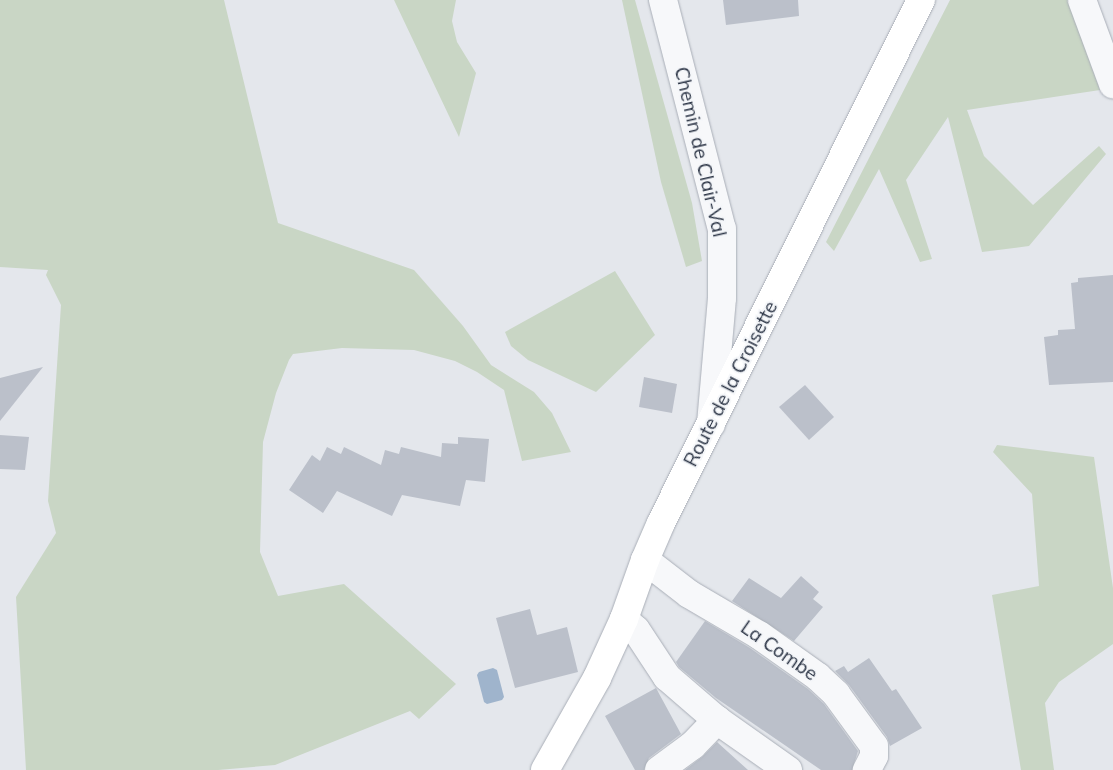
<!DOCTYPE html>
<style>
body{margin:0}
#map{position:relative;width:1113px;height:770px;overflow:hidden;background:#e4e7ec;font-family:Mulish,sans-serif}
div>[style]{position:absolute}
[style*='--x']{left:calc(var(--x)*1px);top:calc(var(--y)*1px);width:calc(var(--w)*1px);rotate:calc(var(--a)*1deg)}
.green>*{inset:0;background:#c9d6c5}
.water>*{inset:0;background:#9fb4cc}
.building>*{inset:0;background:#bbc0ca}
.roads{filter:drop-shadow(0 0 1px #a9aeb7) drop-shadow(0 0 1px #a9aeb7)}
.street>*{height:28px;margin:-14px;padding:0 14px;transform-origin:14px;border-radius:14px;background:#f7f8fa}
.secondary>*{height:28px;margin:-14px;padding:0 14px;transform-origin:14px;border-radius:14px;background:#fff}
span{translate:-50% -50%;white-space:nowrap;text-align:center;line-height:1.15;-webkit-text-stroke:4px #f4f6f9;paint-order:stroke}
.street-label{font-size:19px;color:#2b3445}
</style>
<div id="map">
<div class="green">
<i style="clip-path:polygon(0 0,224px 0,278px 223px,414px 270px,463px 326px,491px 365px,534px 392px,552px 413px,571px 452px,522px 461px,504px 390px,477px 372px,455px 361px,414px 350px,342px 348px,293px 354px,289px 360px,276px 393px,263px 442px,260px 552px,278px 596px,344px 584px,456px 684px,419px 719px,410px 711px,275px 765px,218px 770px,26px 770px,16px 597px,56px 533px,48px 501px,61px 305px,46px 275px,48px 270px,0 267px)"></i>
<i style="clip-path:polygon(394px 0,456px 0,452px 21px,457px 42px,476px 73px,459px 137px)"></i>
<i style="clip-path:polygon(622px 0,635px 0,692px 203px,702px 261px,686px 267px,661px 182px)"></i>
<i style="clip-path:polygon(950px 0,1068px 0,1100px 90px,967px 110px,984px 156px,1033px 205px,1099px 146px,1106px 154px,1029px 246px,982px 252px,948px 117px,906px 180px,932px 259px,920px 262px,879px 169px,834px 251px,826px 242px)"></i>
<i style="clip-path:polygon(615px 271px,655px 335px,596px 392px,528px 360px,511px 346px,505px 332px)"></i>
<i style="clip-path:polygon(997px 445px,1094px 457px,1113px 588px,1113px 644px,1059px 682px,1045px 703px,1054px 770px,1021px 770px,992px 595px,1039px 586px,1032px 494px,993px 452px)"></i>
</div>
<div class="water">
<i style="clip-path:polygon(493px 668px,497px 670px,504px 697px,502px 700px,487px 704px,484px 702px,477px 675px,479px 672px)"></i>
</div>
<div class="building">
<i style="clip-path:polygon(723px 0,798px 0,799px 16px,726px 25px)"></i>
<i style="clip-path:polygon(1113px 275px,1113px 382px,1049px 385px,1044px 337px,1058px 335px,1058px 330px,1075px 329px,1071px 283px,1078px 282px,1078px 278px)"></i>
<i style="clip-path:polygon(43px 367px,0 421px,0 378px)"></i>
<i style="clip-path:polygon(644px 377px,677px 384px,672px 413px,639px 407px)"></i>
<i style="clip-path:polygon(805px 385px,834px 417px,809px 440px,779px 407px)"></i>
<i style="clip-path:polygon(0 435px,29px 437px,25px 470px,0 469px)"></i>
<i style="clip-path:polygon(458px 437px,489px 439px,485px 482px,466px 480px,460px 506px,402px 495px,392px 516px,337px 491px,323px 513px,289px 490px,312px 455px,320px 461px,327px 447px,341px 454px,344px 447px,381px 465px,385px 450px,399px 454px,401px 447px,441px 457px,442px 443px,458px 444px)"></i>
<i style="clip-path:polygon(801px 576px,819px 592px,813px 599px,823px 607px,794px 641px,732px 601px,749px 578px,781px 598px)"></i>
<i style="clip-path:polygon(530px 609px,537px 635px,567px 627px,578px 672px,515px 688px,496px 618px)"></i>
<i style="clip-path:polygon(705px 621px,750px 648px,808px 689px,824px 704px,858px 751px,852px 770px,821px 770px,716px 698px,679px 667px,676px 662px)"></i>
<i style="clip-path:polygon(869px 658px,892px 691px,896px 689px,922px 728px,890px 746px,887px 737px,849px 685px,835px 671px,844px 666px,848px 672px)"></i>
<i style="clip-path:polygon(656px 688px,681px 734px,649px 758px,644px 770px,635px 770px,605px 716px)"></i>
<i style="clip-path:polygon(717px 742px,748px 770px,685px 770px,702px 757px)"></i>
</div>
<div class="roads">
<div class="street">
<i style="--x:663;--y:0;--w:236;--a:75.6"></i>
<i style="--x:722;--y:229;--w:69;--a:90"></i>
<i style="--x:722;--y:298;--w:127;--a:95"></i>
<i style="--x:1082;--y:0;--w:90;--a:69.7"></i>
<i style="--x:645;--y:560;--w:56;--a:37.7"></i>
<i style="--x:689;--y:594;--w:81;--a:30.4"></i>
<i style="--x:759;--y:635;--w:72;--a:35.4"></i>
<i style="--x:818;--y:677;--w:25;--a:43"></i>
<i style="--x:836;--y:694;--w:64;--a:53.8"></i>
<i style="--x:874;--y:746;--w:10;--a:90"></i>
<i style="--x:874;--y:756;--w:16;--a:117"></i>
<i style="--x:624;--y:619;--w:16;--a:43"></i>
<i style="--x:636;--y:630;--w:56;--a:56.6"></i>
<i style="--x:667;--y:677;--w:66;--a:40.7"></i>
<i style="--x:717;--y:720;--w:87;--a:35.2"></i>
<i style="--x:659;--y:770;--w:42;--a:-36.3"></i>
<i style="--x:693;--y:745;--w:35;--a:-46"></i>
</div>
<div class="secondary">
<i style="--x:545;--y:770;--w:106;--a:-60.5"></i>
<i style="--x:597;--y:678;--w:65;--a:-65.4"></i>
<i style="--x:624;--y:619;--w:63;--a:-70.4"></i>
<i style="--x:645;--y:560;--w:40;--a:-66.6"></i>
<i style="--x:661;--y:523;--w:584;--a:-63.57"></i>
</div>
</div>
<div class="street-label">
<span style="left:700px;top:152px;rotate:77deg">Chemin de Clair-Val</span>
<span style="left:731px;top:384px;rotate:-63deg">Route de la Croisette</span>
<span style="left:779px;top:651px;rotate:35deg">La Combe</span>
</div>
</div>
